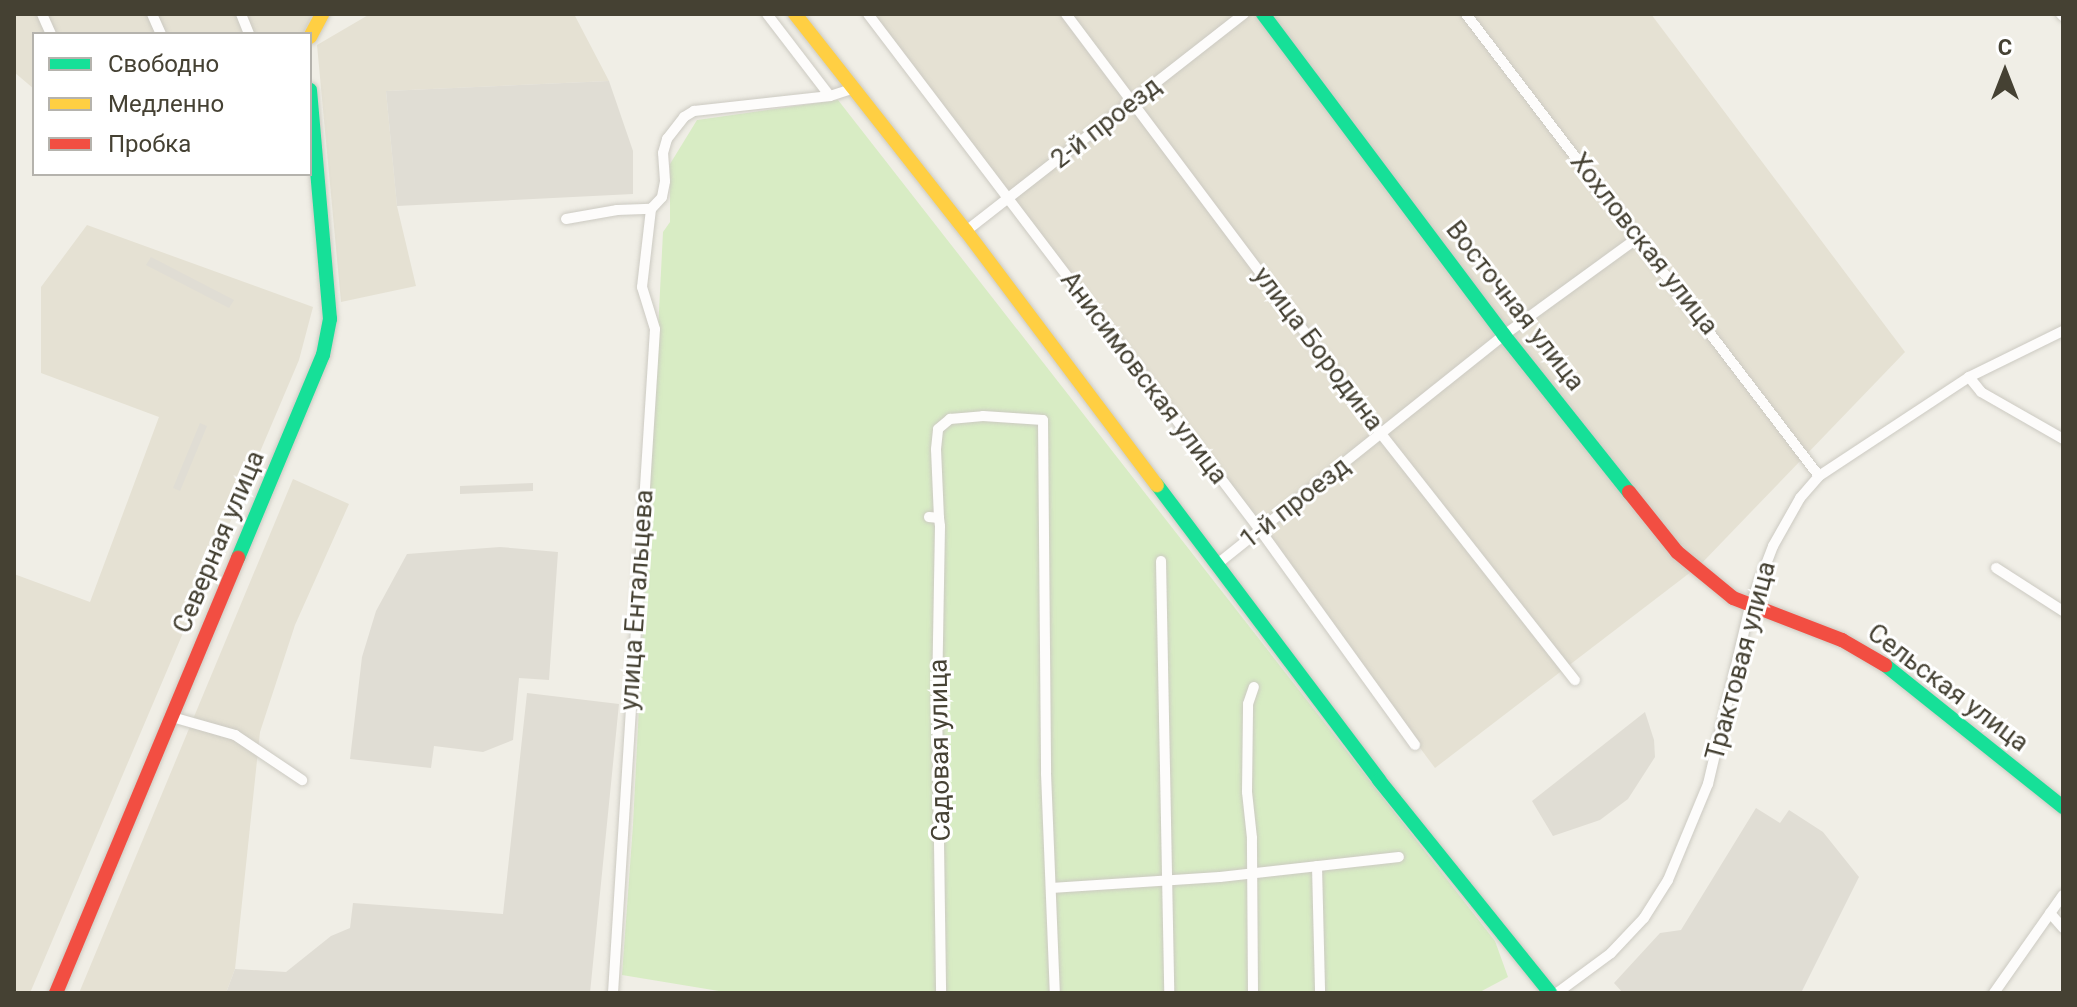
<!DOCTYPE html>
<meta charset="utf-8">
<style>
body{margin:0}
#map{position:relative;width:2077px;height:1007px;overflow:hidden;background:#f0eee6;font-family:Roboto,sans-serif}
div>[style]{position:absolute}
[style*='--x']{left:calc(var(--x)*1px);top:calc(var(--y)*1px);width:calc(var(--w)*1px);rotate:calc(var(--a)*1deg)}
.residential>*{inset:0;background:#e5e1d3}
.industrial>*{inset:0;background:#e0ddd4}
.green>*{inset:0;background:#d8ecc4}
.roads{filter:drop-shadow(0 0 2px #cccac2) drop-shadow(0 0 2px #cccac2)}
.street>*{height:10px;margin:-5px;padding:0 5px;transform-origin:5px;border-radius:5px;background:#fdfcfb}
.fast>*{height:14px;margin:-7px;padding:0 7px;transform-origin:7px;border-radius:7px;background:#16e098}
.slow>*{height:14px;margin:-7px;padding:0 7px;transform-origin:7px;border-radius:7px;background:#ffcf43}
.jam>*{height:14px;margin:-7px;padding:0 7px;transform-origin:7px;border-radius:7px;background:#f24e42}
span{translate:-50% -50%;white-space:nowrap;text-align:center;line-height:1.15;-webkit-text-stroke:6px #fff;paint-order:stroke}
.street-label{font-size:26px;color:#454133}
.frame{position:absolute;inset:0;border:16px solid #454133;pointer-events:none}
.legend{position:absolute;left:32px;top:32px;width:280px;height:144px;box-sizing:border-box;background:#fff;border:2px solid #b5b3ad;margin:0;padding:10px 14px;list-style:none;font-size:24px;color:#454133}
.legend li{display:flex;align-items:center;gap:16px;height:40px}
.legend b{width:40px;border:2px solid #b5b3ad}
.north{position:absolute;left:1965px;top:32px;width:80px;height:80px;-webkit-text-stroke:6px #fff;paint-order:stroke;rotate:0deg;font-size:22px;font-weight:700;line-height:32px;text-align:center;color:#454133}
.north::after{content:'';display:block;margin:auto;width:28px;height:36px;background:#454133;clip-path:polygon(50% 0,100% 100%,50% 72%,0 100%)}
</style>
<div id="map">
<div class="residential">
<i style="clip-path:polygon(14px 14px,313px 14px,303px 34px,34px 34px,34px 89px,14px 72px)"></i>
<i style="clip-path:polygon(370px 14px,574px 14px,609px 81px,386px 91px,397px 206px,416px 286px,341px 302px,317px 45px)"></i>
<i style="clip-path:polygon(872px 14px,1651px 14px,1905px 352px,1700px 565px,1435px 768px)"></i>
<i style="clip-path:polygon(87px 225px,313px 307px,299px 360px,30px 993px,14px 993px,14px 574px,90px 602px,159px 417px,41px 373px,41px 287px)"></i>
<i style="clip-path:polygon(293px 479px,349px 504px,295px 625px,260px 732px,235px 969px,226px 993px,79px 993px)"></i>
</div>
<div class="industrial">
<i style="clip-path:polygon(609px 81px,633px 151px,633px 194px,397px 206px,386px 91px)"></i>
<i style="clip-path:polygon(151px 257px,234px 300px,229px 308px,146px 265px)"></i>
<i style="clip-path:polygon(200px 423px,207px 426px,180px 491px,173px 488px)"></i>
<i style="clip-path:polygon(533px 483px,533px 491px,460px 494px,460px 486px)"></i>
<i style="clip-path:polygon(500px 547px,558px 552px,549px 680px,519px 678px,513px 740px,483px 752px,434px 746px,431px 768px,350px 759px,362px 657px,376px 611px,407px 554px)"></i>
<i style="clip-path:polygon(527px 693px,619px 704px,590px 993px,226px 993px,235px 969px,286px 972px,331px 936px,350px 928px,353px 903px,503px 914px)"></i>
<i style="clip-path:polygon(1645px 712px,1654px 740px,1655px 757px,1628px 799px,1600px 820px,1553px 836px,1532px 801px)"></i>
<i style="clip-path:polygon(1756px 808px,1780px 823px,1789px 810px,1823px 832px,1859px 877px,1801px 993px,1623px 993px,1614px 983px,1660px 933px,1681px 930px)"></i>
</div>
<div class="green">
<i style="clip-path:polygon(838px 100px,1495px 941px,1508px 977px,1478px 993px,731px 993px,622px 975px,633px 825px,663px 232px,670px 222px,670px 164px,697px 120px)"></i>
</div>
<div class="roads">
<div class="street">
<i style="--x:42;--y:14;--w:22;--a:66"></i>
<i style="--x:152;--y:14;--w:22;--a:66"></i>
<i style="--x:241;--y:14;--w:22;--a:68"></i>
<i style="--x:767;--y:14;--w:103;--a:52.5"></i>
<i style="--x:868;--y:14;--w:648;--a:52.78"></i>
<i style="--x:1260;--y:530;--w:265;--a:54.2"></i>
<i style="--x:1066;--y:14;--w:526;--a:53.11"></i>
<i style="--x:1382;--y:435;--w:312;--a:51.8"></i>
<i style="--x:1466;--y:14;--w:581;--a:52.62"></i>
<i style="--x:2061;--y:14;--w:3;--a:45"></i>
<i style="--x:566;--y:219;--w:52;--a:-10"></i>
<i style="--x:617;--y:210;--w:34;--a:-2"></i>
<i style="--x:651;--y:209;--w:16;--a:-47"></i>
<i style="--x:662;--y:197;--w:16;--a:-79"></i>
<i style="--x:665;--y:181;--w:28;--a:-94"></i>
<i style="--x:663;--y:153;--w:15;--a:-74"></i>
<i style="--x:667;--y:139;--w:28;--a:-52"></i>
<i style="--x:684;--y:117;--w:12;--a:-31"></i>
<i style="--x:694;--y:111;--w:137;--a:-6.3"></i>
<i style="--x:830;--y:96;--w:25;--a:-18"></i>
<i style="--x:966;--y:231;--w:353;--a:-38"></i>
<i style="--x:1969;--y:377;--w:19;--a:51"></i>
<i style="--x:1981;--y:392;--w:95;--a:29.8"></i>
<i style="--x:929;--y:517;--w:10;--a:6"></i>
<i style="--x:939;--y:518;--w:8;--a:83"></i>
<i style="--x:940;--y:526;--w:173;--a:91"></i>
<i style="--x:937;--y:699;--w:294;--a:89.2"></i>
<i style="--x:939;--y:518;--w:69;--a:-92.5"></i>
<i style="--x:936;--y:449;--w:20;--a:-84"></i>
<i style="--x:938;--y:429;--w:16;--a:-40"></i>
<i style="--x:950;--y:419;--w:33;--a:-5"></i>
<i style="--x:983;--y:416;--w:60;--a:3.8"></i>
<i style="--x:1043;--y:420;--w:353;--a:89.5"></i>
<i style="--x:1046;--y:773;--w:220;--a:87.7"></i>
<i style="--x:1161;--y:561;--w:432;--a:88.9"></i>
<i style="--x:1216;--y:565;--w:369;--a:-38.6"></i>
<i style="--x:1504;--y:335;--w:167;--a:-36"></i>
<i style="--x:1996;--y:568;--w:80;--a:32.7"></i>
<i style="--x:172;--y:717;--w:66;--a:15.9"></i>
<i style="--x:235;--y:735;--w:81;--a:33.9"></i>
<i style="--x:1317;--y:866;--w:127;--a:88.6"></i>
<i style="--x:1051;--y:888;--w:169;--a:-3.7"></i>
<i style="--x:1220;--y:877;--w:180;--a:-6.4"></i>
<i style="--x:2050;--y:913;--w:20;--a:49"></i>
<i style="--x:613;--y:993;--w:665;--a:-86.38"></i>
<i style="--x:655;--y:329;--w:44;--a:-107.2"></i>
<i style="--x:642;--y:287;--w:79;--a:-83.4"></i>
<i style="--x:1253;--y:993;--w:155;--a:-90.4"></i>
<i style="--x:1252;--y:838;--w:46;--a:-96.2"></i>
<i style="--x:1247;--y:792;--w:88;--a:-89.3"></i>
<i style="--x:1248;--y:704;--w:18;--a:-71"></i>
<i style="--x:1557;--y:993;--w:67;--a:-36.5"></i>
<i style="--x:1611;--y:953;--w:48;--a:-46.7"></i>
<i style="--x:1644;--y:918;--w:45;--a:-57.7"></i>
<i style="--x:1668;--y:880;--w:104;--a:-67.4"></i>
<i style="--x:1708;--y:784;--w:183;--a:-76.7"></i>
<i style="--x:1750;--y:606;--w:64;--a:-69"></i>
<i style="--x:1773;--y:546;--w:55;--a:-60.6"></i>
<i style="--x:1800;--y:498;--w:29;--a:-49"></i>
<i style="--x:1819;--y:476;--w:180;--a:-33.4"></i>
<i style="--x:1969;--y:377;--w:105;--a:-26.1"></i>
<i style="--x:1994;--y:993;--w:120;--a:-54.9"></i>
</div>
<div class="fast">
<i style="--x:1263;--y:14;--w:401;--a:53.1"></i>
<i style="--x:1504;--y:335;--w:201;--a:51.5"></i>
<i style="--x:1157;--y:485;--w:369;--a:53"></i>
<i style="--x:1379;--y:780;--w:273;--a:51.2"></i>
<i style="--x:238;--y:558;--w:220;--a:-67.3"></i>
<i style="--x:323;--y:355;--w:37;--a:-79"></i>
<i style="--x:330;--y:319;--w:230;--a:-95"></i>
<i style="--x:1885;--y:665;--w:228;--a:38.6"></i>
</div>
<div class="slow">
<i style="--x:795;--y:14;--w:276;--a:51.8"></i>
<i style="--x:966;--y:231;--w:318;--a:53.1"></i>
<i style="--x:310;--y:37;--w:26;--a:-62"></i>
</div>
<div class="jam">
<i style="--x:1629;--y:492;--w:77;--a:51.3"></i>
<i style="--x:1677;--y:552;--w:72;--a:39.4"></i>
<i style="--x:1733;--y:598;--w:117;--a:21.1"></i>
<i style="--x:1842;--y:640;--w:50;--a:30.2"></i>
<i style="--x:56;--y:993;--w:472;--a:-67.3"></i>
</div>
</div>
<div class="street-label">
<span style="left:1106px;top:123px;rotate:-38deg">2-й проезд</span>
<span style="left:1644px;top:244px;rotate:52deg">Хохловская улица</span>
<span style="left:1515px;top:306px;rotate:52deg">Восточная улица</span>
<span style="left:1318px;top:349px;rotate:53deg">улица Бородина</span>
<span style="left:1144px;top:378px;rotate:53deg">Анисимовская улица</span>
<span style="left:1295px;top:503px;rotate:-38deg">1-й проезд</span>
<span style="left:219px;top:542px;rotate:-67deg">Северная улица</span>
<span style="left:637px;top:600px;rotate:-86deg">улица Ентальцева</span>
<span style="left:1741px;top:661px;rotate:-75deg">Трактовая улица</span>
<span style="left:1948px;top:688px;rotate:37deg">Сельская улица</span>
<span style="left:940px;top:750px;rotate:-91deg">Садовая улица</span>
</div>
<div class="frame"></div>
<ul class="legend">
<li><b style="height:10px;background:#16e098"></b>Свободно</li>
<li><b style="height:10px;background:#ffcf43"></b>Медленно</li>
<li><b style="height:10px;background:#f24e42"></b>Пробка</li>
</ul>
<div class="north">С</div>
</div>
